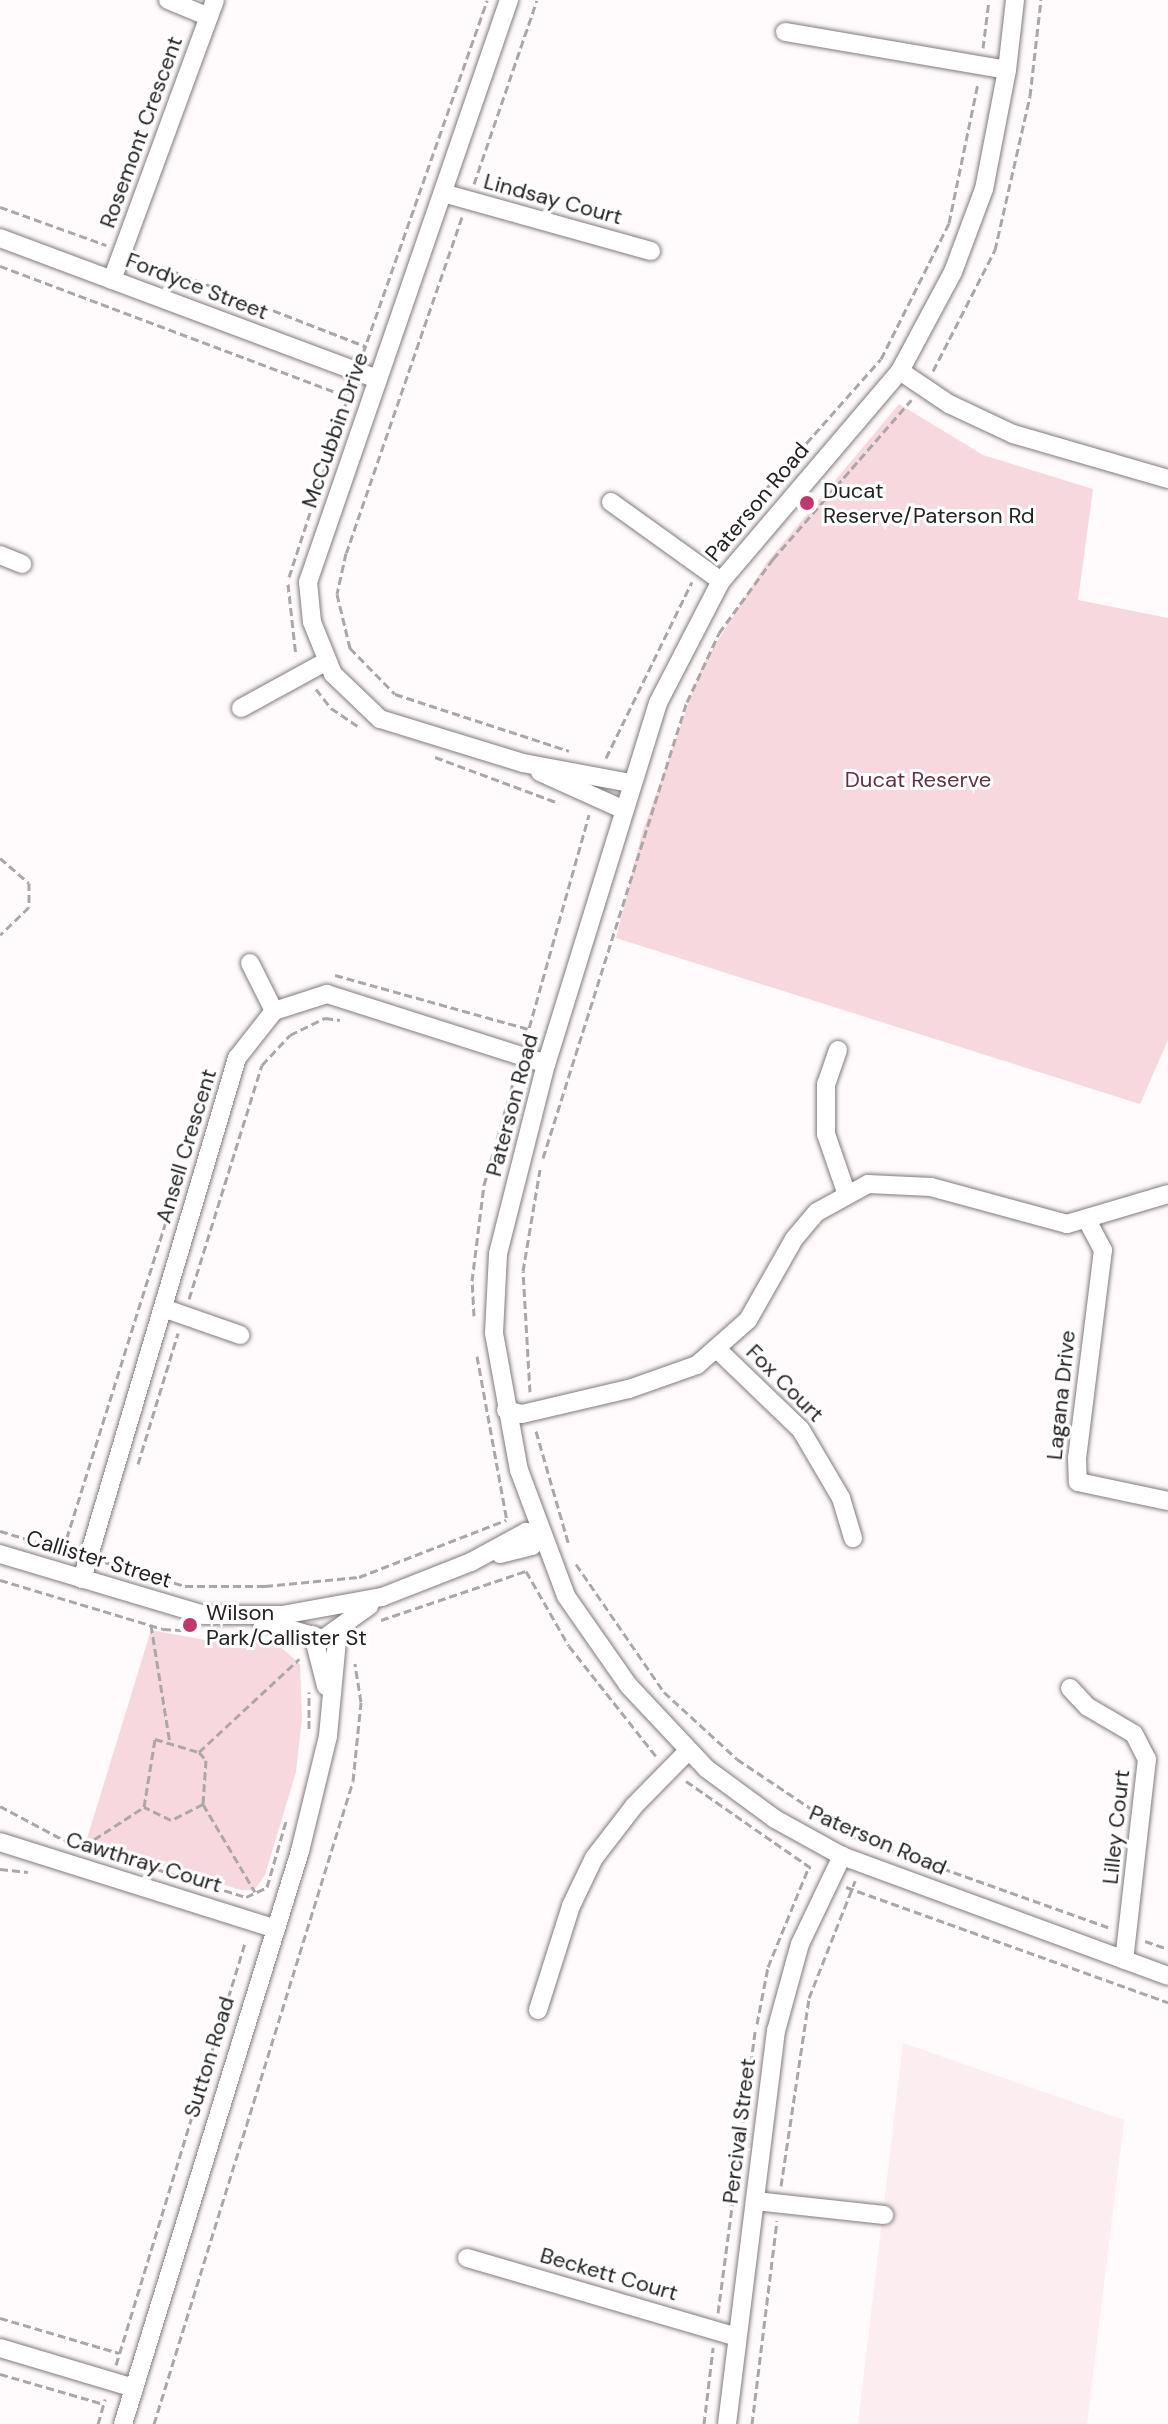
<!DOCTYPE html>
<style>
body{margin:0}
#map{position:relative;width:1168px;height:2424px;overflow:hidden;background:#fffafb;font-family:"DM Sans",sans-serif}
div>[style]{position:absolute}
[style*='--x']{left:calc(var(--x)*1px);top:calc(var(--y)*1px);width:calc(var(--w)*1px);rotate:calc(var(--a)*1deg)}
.built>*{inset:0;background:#fbedf0}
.green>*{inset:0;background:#f7d8df}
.path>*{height:3px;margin-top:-1.5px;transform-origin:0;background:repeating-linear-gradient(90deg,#aba7a8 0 8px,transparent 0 12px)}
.roads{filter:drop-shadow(0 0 2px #807b7c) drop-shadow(0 0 2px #807b7c)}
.street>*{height:18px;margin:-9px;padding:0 9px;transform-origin:9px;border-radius:9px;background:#fff}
.dots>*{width:22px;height:22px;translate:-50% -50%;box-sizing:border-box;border:4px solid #fff;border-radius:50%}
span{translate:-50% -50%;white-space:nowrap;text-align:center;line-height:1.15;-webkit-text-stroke:6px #fff;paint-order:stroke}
.street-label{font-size:22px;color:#232122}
.poi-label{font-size:22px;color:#232122}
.left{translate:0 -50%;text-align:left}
.park-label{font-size:22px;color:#692d41}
</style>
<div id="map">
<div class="built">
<i style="clip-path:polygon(903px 2043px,1124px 2120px,1087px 2424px,858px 2424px)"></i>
</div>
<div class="green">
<i style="clip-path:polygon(899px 404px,983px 455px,1093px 489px,1078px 600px,1168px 618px,1168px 1040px,1140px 1104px,616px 938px,642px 833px,702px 666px,767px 562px)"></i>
<i style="clip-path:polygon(151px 1630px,210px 1641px,277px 1644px,300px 1664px,302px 1718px,296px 1772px,265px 1875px,254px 1890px,241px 1890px,86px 1842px)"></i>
</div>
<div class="path">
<i style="--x:983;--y:48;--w:48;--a:-82.9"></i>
<i style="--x:474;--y:184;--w:194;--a:-71.1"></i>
<i style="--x:0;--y:207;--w:113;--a:19.7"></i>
<i style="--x:462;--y:217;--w:355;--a:109"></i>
<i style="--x:346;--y:553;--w:42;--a:102.4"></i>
<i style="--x:337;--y:594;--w:56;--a:76.5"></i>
<i style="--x:350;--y:648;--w:64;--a:45.6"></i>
<i style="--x:395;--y:694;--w:183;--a:18.1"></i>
<i style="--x:139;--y:258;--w:243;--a:21.3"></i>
<i style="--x:0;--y:266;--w:372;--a:20.6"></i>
<i style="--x:363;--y:353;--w:374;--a:-70.6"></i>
<i style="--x:933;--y:371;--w:136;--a:-62.9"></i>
<i style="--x:995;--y:250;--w:158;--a:-77.2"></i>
<i style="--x:1030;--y:96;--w:97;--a:-83.5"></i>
<i style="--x:711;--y:551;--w:256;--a:-48.5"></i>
<i style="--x:881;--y:359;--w:152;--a:-63.4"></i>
<i style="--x:949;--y:223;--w:143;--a:-78.3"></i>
<i style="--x:289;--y:577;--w:197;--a:-71.9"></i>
<i style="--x:288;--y:584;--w:72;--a:83.7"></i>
<i style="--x:316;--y:689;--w:24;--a:52"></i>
<i style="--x:331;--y:708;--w:32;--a:34"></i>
<i style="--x:435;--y:757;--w:132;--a:20.4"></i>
<i style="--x:606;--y:758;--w:196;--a:-64"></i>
<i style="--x:0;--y:858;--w:38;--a:41"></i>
<i style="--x:29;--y:883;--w:24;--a:90"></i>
<i style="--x:29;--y:907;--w:40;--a:136"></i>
<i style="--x:335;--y:975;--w:200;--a:15.6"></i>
<i style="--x:526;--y:1039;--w:233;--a:-74.3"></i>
<i style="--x:543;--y:1158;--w:478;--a:-72.5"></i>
<i style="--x:687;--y:702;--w:76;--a:-65.1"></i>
<i style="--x:719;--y:633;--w:92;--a:-53.9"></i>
<i style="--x:773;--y:559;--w:211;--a:-49"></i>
<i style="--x:189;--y:1299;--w:245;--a:-72.7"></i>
<i style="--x:262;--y:1065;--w:41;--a:-47"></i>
<i style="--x:290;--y:1035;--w:39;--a:-26"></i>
<i style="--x:325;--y:1018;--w:15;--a:8"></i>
<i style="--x:474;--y:1316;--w:35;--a:-93"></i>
<i style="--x:472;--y:1281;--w:97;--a:-82.9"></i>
<i style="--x:484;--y:1185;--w:116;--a:-74.1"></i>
<i style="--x:477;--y:1356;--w:168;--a:79.7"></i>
<i style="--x:530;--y:1392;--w:121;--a:-93.3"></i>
<i style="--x:523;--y:1271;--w:103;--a:-80.5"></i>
<i style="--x:536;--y:1431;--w:116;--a:73.9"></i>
<i style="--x:138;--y:1464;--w:137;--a:-73"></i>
<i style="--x:0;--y:1531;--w:73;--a:16.7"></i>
<i style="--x:63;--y:1550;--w:405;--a:-72.6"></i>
<i style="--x:105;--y:1562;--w:84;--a:16.7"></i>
<i style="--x:185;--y:1586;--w:80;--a:0"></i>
<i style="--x:265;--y:1586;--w:94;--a:-5.5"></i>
<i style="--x:359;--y:1577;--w:158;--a:-21.2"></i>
<i style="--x:576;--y:1564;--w:155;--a:55.5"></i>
<i style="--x:664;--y:1692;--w:99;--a:42.5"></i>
<i style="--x:737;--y:1759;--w:138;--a:33.8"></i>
<i style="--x:852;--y:1836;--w:272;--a:19.6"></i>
<i style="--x:0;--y:1580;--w:170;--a:16.7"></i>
<i style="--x:163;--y:1629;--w:22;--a:3"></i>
<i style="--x:381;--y:1620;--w:153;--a:-18.7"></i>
<i style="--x:526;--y:1571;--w:86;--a:60.2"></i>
<i style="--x:569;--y:1646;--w:140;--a:51.7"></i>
<i style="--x:151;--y:1625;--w:120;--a:80.9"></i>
<i style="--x:309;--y:1729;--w:37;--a:-90"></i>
<i style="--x:199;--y:1752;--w:137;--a:-42.9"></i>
<i style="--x:686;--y:1781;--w:156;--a:34.8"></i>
<i style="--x:203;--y:1804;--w:102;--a:59.4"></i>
<i style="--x:0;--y:1806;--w:72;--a:28"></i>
<i style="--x:64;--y:1840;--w:191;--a:17.4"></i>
<i style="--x:246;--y:1897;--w:23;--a:-25"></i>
<i style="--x:267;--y:1887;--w:69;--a:-73.9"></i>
<i style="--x:84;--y:1846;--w:72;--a:-33"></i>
<i style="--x:144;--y:1807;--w:69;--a:-80.8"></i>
<i style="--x:155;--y:1739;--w:46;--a:16.5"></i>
<i style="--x:199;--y:1752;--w:11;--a:49"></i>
<i style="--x:206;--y:1760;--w:44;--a:93.9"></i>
<i style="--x:203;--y:1804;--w:36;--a:153"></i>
<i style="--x:171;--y:1820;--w:30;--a:-154"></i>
<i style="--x:0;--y:1869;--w:28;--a:6"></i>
<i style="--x:846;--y:1887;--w:342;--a:19.7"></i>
<i style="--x:1145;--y:1941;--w:24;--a:19"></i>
<i style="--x:757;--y:2024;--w:58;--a:-79.1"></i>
<i style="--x:768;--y:1967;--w:106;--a:-67.8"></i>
<i style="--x:781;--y:2186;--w:190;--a:-81.5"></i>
<i style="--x:809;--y:1998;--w:126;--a:-68.5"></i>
<i style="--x:718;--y:2313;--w:284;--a:-82.5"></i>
<i style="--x:0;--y:2318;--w:124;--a:16.4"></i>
<i style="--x:116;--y:2365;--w:444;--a:-73"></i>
<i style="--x:0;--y:2374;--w:108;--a:16.1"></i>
<i style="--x:98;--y:2424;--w:26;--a:-74"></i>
<i style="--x:154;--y:2424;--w:673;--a:-72.8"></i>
<i style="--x:353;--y:1781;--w:79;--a:-84.2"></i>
<i style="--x:361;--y:1702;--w:39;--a:-99"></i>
<i style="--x:704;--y:2424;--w:77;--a:-83.2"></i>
<i style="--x:752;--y:2424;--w:205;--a:-83"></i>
</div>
<div class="roads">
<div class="street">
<i style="--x:168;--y:0;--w:44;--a:22.5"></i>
<i style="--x:509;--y:0;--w:616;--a:109.05"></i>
<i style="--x:308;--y:582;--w:40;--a:84.3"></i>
<i style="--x:312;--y:622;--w:56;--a:68"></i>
<i style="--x:333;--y:674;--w:65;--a:43.8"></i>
<i style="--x:380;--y:719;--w:150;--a:17.1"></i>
<i style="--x:523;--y:763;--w:109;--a:10.6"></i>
<i style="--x:1015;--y:0;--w:70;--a:96.5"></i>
<i style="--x:1007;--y:70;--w:121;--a:100.9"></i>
<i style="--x:984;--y:189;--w:89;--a:110.5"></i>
<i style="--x:953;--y:272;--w:112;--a:118.2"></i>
<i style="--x:900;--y:371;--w:276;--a:130.4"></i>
<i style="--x:721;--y:581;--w:137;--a:117.3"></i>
<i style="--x:658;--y:703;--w:378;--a:107.2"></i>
<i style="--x:546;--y:1064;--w:196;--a:104.2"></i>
<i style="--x:498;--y:1254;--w:79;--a:92.9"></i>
<i style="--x:494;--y:1333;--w:139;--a:79.7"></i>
<i style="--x:519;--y:1470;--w:134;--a:69.5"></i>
<i style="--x:566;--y:1596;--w:108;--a:55.1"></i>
<i style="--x:628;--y:1685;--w:115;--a:46.8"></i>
<i style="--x:707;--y:1769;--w:84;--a:36.3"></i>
<i style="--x:775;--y:1819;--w:77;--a:28.9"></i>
<i style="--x:842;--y:1856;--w:347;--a:20.2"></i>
<i style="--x:785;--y:32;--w:225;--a:9.7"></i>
<i style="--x:443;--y:193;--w:216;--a:15.6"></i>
<i style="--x:0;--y:238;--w:403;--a:20.5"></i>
<i style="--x:112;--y:280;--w:298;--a:-69.8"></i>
<i style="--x:900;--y:371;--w:59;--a:34"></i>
<i style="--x:949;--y:404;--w:71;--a:25.1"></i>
<i style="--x:1013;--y:434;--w:161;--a:16.2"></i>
<i style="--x:611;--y:502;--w:135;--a:35.7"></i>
<i style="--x:0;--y:555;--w:24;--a:22"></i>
<i style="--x:241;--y:708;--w:96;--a:-28.7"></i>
<i style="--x:540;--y:772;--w:90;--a:24.3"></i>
<i style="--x:250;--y:963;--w:54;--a:63.4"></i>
<i style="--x:838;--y:1050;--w:36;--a:109"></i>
<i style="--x:826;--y:1084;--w:50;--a:90"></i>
<i style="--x:826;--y:1134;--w:61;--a:71"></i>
<i style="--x:1088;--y:1222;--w:32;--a:62"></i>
<i style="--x:1103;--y:1250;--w:210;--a:97.1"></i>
<i style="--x:1077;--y:1458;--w:24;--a:88"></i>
<i style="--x:1078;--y:1482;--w:92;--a:11.9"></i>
<i style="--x:163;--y:1308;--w:82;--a:19.3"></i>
<i style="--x:718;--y:1350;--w:115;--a:43.9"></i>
<i style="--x:801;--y:1430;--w:79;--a:59.5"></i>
<i style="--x:841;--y:1498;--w:42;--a:73.3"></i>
<i style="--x:506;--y:1410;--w:16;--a:14"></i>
<i style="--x:522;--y:1414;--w:110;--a:-13.2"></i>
<i style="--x:629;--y:1389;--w:72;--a:-19.4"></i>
<i style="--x:697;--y:1365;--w:68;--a:-41.4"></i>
<i style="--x:748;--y:1320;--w:93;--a:-60.4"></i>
<i style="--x:794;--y:1239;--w:35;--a:-50"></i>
<i style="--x:817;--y:1212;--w:58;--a:-28.8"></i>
<i style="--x:868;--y:1184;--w:63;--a:2.7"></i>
<i style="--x:931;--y:1187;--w:141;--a:15.2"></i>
<i style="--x:1067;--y:1224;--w:105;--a:-16.5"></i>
<i style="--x:0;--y:1554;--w:213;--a:16.6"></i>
<i style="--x:204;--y:1615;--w:78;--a:0"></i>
<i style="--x:282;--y:1615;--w:102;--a:-10.2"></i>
<i style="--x:382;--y:1597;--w:96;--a:-21.5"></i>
<i style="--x:471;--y:1562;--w:63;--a:-28.6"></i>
<i style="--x:526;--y:1532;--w:16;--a:4"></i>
<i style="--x:500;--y:1554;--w:33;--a:-14"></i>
<i style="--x:532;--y:1546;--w:16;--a:-52"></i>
<i style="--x:82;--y:1579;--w:544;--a:-73.43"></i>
<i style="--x:237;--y:1058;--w:60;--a:-51.8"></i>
<i style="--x:274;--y:1011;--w:56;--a:-17.8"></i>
<i style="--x:327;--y:994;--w:230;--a:17.7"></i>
<i style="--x:262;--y:1621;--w:64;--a:16.4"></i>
<i style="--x:323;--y:1639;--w:57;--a:-35.7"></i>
<i style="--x:313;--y:1635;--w:53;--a:75.7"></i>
<i style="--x:1070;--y:1688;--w:26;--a:47"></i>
<i style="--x:1088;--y:1707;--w:53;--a:30.4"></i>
<i style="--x:1134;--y:1734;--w:28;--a:63"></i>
<i style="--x:1147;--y:1759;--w:202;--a:96.5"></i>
<i style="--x:0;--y:1842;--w:286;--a:17.5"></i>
<i style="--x:538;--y:2010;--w:109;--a:-72.4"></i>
<i style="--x:571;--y:1906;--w:53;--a:-64.4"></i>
<i style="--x:594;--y:1858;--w:66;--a:-52.4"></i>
<i style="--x:634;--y:1806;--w:77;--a:-45.5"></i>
<i style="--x:755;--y:2201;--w:130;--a:6.2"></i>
<i style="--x:467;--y:2258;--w:281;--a:16.3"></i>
<i style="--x:0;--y:2348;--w:140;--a:16.6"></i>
<i style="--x:123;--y:2424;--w:600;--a:-72.83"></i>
<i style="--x:300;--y:1851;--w:118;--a:-76.3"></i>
<i style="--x:328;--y:1736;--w:105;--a:-84.6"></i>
<i style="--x:727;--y:2424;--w:396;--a:-82.9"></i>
<i style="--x:776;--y:2031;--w:90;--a:-74.6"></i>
<i style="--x:800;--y:1944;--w:98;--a:-64.5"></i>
</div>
</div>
<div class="dots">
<i style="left:807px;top:503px;background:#c2376d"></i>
<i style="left:190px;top:1625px;background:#c2376d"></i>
</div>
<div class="street-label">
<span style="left:141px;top:132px;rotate:-70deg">Rosemont Crescent</span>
<span style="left:553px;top:199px;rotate:15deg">Lindsay Court</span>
<span style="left:197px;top:286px;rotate:21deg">Fordyce Street</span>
<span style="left:335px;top:430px;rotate:-71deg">McCubbin Drive</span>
<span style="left:757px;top:502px;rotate:-50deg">Paterson Road</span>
<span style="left:512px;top:1105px;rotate:-75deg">Paterson Road</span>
<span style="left:186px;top:1146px;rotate:-73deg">Ansell Crescent</span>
<span style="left:785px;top:1383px;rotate:45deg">Fox Court</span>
<span style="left:1061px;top:1395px;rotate:-84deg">Lagana Drive</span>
<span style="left:99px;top:1559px;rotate:17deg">Callister Street</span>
<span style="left:1116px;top:1827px;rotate:-84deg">Lilley Court</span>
<span style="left:878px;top:1840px;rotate:23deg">Paterson Road</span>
<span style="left:144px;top:1862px;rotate:17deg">Cawthray Court</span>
<span style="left:209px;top:2057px;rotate:-73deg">Sutton Road</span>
<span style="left:739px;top:2131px;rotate:-83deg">Percival Street</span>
<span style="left:609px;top:2274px;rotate:16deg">Beckett Court</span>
</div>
<div class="poi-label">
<span class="left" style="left:823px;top:503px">Ducat<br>Reserve/Paterson Rd</span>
<span class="left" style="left:206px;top:1625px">Wilson<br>Park/Callister St</span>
</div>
<div class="park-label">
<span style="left:918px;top:780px">Ducat Reserve</span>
</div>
</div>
